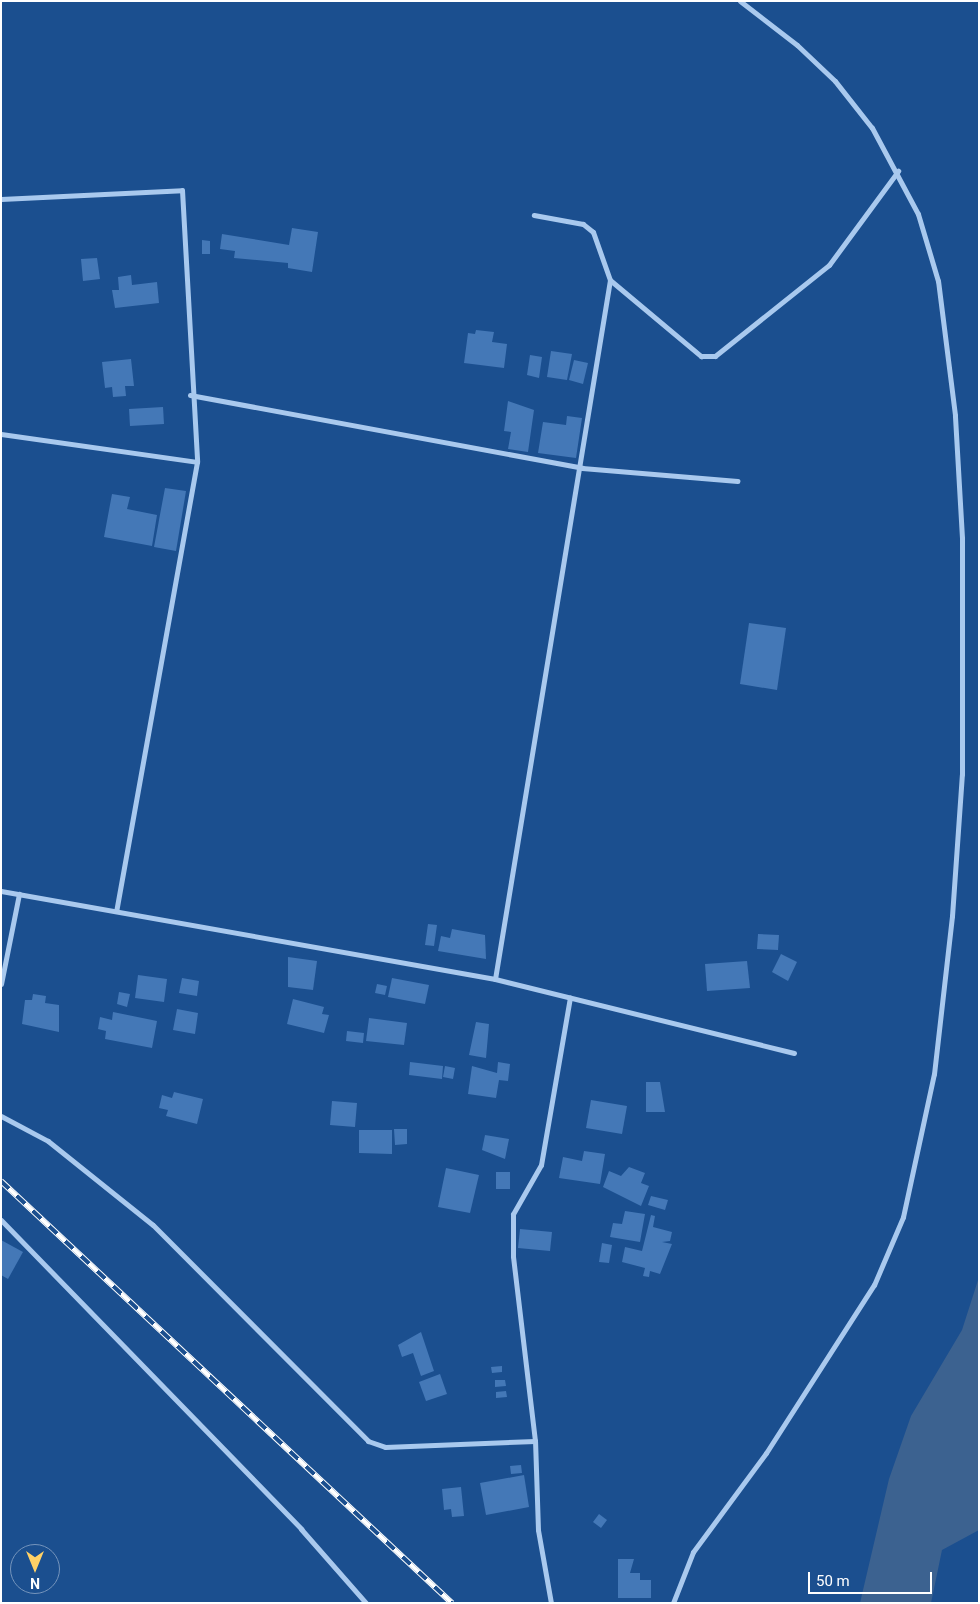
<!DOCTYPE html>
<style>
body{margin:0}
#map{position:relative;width:980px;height:1604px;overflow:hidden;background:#1b4f8f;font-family:Roboto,sans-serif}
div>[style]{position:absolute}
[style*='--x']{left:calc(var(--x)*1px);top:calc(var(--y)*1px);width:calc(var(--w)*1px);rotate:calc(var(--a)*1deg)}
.water>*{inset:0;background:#3c6290}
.building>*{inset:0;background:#4478b7}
.minor>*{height:5px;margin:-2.5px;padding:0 2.5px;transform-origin:2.5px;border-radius:2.5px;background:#a9c9ee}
.rail>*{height:5.5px;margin-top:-2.75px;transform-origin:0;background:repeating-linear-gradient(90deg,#1b4f8f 0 11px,#fff 0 22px);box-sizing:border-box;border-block:1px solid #fff}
span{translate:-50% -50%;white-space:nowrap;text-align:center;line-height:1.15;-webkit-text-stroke:4px #1b4f8f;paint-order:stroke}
.frame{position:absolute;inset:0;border:2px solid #fff;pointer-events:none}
.north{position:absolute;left:10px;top:1544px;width:50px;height:50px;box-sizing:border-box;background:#1b4f8f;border:1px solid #7695bc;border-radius:50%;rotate:180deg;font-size:14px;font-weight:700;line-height:20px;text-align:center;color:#fff}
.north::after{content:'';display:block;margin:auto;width:18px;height:22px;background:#ffd166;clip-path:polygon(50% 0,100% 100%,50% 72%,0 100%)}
.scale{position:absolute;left:808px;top:1572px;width:124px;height:22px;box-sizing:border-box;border:2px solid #fff;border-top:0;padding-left:6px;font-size:15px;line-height:18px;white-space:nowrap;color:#fff;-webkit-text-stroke:4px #1b4f8f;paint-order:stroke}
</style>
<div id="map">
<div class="water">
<i style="clip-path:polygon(979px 1277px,979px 1530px,942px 1550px,931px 1603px,860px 1603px,889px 1479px,911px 1416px,962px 1330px)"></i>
</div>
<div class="building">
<i style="clip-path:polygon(292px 228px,318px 232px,312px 272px,288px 268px,288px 263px,234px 258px,235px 251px,220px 249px,222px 234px,289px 245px)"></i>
<i style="clip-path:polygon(202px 240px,210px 241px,210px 254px,202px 254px)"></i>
<i style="clip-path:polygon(97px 258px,100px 279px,83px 281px,81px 259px)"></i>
<i style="clip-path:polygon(131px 275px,132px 285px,157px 282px,159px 303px,115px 308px,112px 290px,119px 290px,118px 277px)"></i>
<i style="clip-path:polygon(476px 330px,494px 332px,492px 342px,507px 344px,504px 368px,464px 363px,468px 333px,475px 334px)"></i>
<i style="clip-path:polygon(551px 351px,572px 354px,567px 380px,547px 377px)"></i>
<i style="clip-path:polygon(530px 355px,542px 357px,539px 378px,527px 375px)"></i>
<i style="clip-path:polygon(131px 359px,134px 386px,125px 386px,126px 396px,113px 397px,112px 387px,105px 388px,102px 362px)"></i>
<i style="clip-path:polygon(574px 360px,588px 363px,583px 384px,569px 380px)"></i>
<i style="clip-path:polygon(508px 401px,534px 410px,528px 452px,508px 449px,511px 432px,504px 431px)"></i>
<i style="clip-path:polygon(163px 407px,164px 424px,130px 426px,129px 409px)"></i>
<i style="clip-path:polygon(567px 416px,582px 418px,576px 458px,538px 453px,543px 422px,566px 425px)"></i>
<i style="clip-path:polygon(165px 488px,186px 491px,176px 551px,154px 547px)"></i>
<i style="clip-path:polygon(112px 494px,130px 497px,127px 509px,157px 515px,152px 546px,104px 537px)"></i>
<i style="clip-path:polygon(749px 623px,786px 628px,777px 690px,740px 684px)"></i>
<i style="clip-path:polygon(428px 924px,437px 925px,434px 946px,425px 945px)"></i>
<i style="clip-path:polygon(452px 929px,485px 935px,486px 959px,438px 951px,441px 936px,450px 938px)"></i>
<i style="clip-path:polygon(758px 934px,779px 935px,778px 950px,757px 949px)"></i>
<i style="clip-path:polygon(781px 954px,797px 962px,788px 981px,772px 972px)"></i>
<i style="clip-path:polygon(288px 957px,317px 961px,313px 990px,288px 987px)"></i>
<i style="clip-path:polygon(747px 961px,750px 988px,707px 991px,705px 964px)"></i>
<i style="clip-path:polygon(138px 975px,167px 979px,164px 1002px,135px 998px)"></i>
<i style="clip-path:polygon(182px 978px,199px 981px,197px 996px,179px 993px)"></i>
<i style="clip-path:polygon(392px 978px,429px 985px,425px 1004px,388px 997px)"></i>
<i style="clip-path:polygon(377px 984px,387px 986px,385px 995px,375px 993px)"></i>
<i style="clip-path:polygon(119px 992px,130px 994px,127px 1007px,117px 1004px)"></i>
<i style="clip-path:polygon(33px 994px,46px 996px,45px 1003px,59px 1005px,59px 1032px,22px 1024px,25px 1000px,32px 1000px)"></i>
<i style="clip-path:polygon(293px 999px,324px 1007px,322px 1014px,329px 1015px,324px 1033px,287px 1024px)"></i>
<i style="clip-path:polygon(177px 1009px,198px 1013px,195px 1034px,173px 1030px)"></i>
<i style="clip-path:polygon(113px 1012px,157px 1021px,152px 1048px,105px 1039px,106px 1031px,98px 1029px,100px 1017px,112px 1020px)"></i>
<i style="clip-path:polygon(369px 1018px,407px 1023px,404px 1045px,366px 1041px)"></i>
<i style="clip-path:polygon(476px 1022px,489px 1024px,486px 1058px,469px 1055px)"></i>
<i style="clip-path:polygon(347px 1031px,364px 1033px,363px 1043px,346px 1041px)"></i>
<i style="clip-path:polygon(410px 1062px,443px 1066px,442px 1079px,409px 1075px)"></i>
<i style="clip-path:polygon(498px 1062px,510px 1064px,508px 1081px,499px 1080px,496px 1098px,468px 1094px,472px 1066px,497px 1073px)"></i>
<i style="clip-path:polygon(445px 1066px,455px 1068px,453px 1079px,443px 1077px)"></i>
<i style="clip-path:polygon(646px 1082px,660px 1082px,665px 1112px,646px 1112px)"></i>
<i style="clip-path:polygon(174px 1092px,203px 1099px,197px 1124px,166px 1116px,168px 1110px,159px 1108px,162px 1095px,172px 1098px)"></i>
<i style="clip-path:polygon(591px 1100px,627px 1106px,622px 1134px,586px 1128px)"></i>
<i style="clip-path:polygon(332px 1101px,357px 1103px,355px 1127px,330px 1125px)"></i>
<i style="clip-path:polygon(394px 1129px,407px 1129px,407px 1144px,395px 1145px)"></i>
<i style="clip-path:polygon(359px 1130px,392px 1130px,392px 1154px,359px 1153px)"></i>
<i style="clip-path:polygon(485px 1135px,509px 1139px,505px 1159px,482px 1150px)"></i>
<i style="clip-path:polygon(584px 1151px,605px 1154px,600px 1184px,559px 1178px,563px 1157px,582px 1161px)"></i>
<i style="clip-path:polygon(629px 1167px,645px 1173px,641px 1183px,649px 1186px,641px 1206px,603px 1187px,609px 1171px,621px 1176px)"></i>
<i style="clip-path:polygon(446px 1168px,479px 1175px,470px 1213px,438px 1207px)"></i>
<i style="clip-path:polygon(496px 1172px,510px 1172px,510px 1189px,496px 1189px)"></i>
<i style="clip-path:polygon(651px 1196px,668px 1200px,665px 1210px,648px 1205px)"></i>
<i style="clip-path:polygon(625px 1211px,645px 1214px,640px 1242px,610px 1237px,613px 1223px,622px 1224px)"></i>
<i style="clip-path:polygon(651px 1215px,655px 1216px,653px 1227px,672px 1232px,670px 1241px,662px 1242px,672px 1244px,660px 1274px,650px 1271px,649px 1277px,643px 1276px,645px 1268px,622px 1262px,625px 1247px,642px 1251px)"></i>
<i style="clip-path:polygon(520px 1229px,552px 1232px,550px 1251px,518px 1248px)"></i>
<i style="clip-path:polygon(1px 1240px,23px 1252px,8px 1279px,1px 1275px)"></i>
<i style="clip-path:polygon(602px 1243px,612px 1245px,609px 1263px,599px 1262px)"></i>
<i style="clip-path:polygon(421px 1332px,434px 1371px,421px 1376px,413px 1353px,402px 1357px,398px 1345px)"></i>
<i style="clip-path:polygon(502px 1366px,502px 1372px,492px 1373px,491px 1367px)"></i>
<i style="clip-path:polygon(440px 1374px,447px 1394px,426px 1401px,419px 1382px)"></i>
<i style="clip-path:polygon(495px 1380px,505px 1380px,506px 1386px,495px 1387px)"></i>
<i style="clip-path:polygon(506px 1391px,507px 1397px,496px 1398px,496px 1392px)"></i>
<i style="clip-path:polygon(521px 1465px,522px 1473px,511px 1474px,510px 1466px)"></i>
<i style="clip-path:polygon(524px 1475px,529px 1507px,486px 1515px,480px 1483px)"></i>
<i style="clip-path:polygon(461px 1487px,464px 1516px,452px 1517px,451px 1509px,444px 1510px,442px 1489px)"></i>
<i style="clip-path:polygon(599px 1514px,607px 1520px,601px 1528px,593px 1522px)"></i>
<i style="clip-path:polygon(618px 1559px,634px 1559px,630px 1573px,640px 1573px,640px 1580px,651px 1580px,651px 1598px,618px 1598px)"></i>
</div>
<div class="minor">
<i style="--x:1;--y:199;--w:181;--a:-2.8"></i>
<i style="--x:182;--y:190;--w:272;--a:86.8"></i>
<i style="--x:197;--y:462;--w:456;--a:100.2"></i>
<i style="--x:610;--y:280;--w:119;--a:39.9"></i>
<i style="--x:701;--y:356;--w:14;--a:0"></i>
<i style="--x:715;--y:356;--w:146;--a:-38.6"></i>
<i style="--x:829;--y:265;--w:117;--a:-53.7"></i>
<i style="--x:190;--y:395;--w:399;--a:10.5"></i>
<i style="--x:582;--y:468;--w:156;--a:4.8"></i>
<i style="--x:1;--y:434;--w:198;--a:8.1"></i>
<i style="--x:1;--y:891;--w:502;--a:10.1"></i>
<i style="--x:495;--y:979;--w:308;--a:13.9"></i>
<i style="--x:495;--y:979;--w:708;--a:-80.66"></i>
<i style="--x:610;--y:280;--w:51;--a:-109.5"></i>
<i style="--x:593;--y:232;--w:13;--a:-141"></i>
<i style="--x:583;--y:224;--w:50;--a:-169.6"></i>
<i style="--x:1;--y:984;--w:92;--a:-78.7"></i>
<i style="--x:1;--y:1116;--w:53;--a:28"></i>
<i style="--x:48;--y:1141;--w:134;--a:38.7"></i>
<i style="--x:153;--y:1225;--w:305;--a:45.1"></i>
<i style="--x:368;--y:1441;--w:18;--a:19"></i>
<i style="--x:385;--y:1447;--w:150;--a:-2.3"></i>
<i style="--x:1;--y:1220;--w:431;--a:45.8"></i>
<i style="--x:301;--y:1529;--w:98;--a:48.7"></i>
<i style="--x:551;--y:1603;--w:74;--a:-100.1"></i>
<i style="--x:538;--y:1530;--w:89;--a:-91.9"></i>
<i style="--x:535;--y:1441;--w:186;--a:-96.8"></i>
<i style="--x:513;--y:1256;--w:42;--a:-90"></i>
<i style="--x:513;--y:1214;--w:56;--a:-60.3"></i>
<i style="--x:541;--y:1165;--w:170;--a:-80.2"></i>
<i style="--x:673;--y:1603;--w:55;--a:-68.6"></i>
<i style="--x:693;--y:1552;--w:123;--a:-53.6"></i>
<i style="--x:766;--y:1453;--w:200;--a:-57.3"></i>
<i style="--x:874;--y:1285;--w:74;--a:-66.9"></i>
<i style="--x:903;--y:1217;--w:146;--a:-77.8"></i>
<i style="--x:934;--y:1074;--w:159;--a:-83.5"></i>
<i style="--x:952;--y:916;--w:142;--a:-86"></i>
<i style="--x:962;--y:774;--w:236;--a:-90"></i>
<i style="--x:962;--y:538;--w:123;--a:-93.3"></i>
<i style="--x:955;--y:415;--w:135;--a:-97.2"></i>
<i style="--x:938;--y:281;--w:70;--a:-106.6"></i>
<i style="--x:918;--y:214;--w:98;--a:-118.1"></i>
<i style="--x:872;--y:128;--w:60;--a:-128.2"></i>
<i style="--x:835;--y:81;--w:52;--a:-136.5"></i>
<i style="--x:797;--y:45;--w:72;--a:-142.3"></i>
</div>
<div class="rail">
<i style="--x:1;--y:1181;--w:618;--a:43.1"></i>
</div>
<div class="frame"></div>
<div class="north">N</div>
<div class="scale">50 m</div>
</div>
